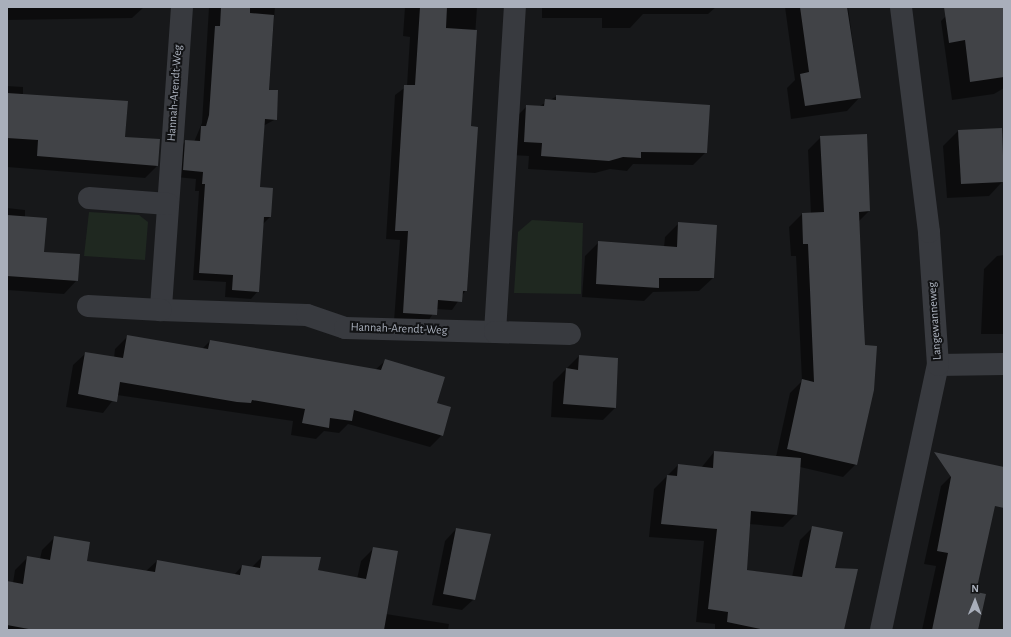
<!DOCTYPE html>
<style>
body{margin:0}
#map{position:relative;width:1011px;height:637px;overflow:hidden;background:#17181a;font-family:"Alegreya Sans",sans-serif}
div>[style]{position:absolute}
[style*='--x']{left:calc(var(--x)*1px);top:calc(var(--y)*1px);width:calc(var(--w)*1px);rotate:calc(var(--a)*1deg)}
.green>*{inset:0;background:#1f2820}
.shadow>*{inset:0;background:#0007}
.building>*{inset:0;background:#414347}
.minor>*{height:22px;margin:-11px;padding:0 11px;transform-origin:11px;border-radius:11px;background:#383a3f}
.tertiary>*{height:22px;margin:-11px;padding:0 11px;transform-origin:11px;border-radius:11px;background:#383a3f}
span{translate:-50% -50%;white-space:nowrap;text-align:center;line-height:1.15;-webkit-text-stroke:4px #121315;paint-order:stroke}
.street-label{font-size:12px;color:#a9afbb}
.frame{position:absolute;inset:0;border:8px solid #a9afbb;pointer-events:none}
.north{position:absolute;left:955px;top:581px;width:40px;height:40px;-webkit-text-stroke:3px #121315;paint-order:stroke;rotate:1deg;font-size:11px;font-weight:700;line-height:16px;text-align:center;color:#a9afbb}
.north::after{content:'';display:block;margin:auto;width:14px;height:18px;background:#a9afbb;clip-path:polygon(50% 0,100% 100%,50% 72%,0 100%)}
</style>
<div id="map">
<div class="green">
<i style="clip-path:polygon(89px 212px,139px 215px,148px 222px,145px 260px,84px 256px)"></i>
<i style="clip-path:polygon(532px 220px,583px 223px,581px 294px,514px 293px,518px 232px)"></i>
</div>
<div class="shadow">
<i style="clip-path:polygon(7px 7px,144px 7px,132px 18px,7px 20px)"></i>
<i style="clip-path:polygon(209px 7px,275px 7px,268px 91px,276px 119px,263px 126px,259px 188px,272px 189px,270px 217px,262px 225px,258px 291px,251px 299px,225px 297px,226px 282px,193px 280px,199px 191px,195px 191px,196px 179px,176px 177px,178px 149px,186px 141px,194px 142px,202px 123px)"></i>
<i style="clip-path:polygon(405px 7px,477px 7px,469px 127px,466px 290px,452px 310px,436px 309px,427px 323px,394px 321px,400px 240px,386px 239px,395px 95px,407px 86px,410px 37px,403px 36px)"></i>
<i style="clip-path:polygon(542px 7px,716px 7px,708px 14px,643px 14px,630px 28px,602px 28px,602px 18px,542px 18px)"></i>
<i style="clip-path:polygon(785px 7px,848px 7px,860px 97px,847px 111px,791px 119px,787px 88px,795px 80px)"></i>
<i style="clip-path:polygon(955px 7px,1004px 7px,1004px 88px,994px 94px,952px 100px,941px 21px)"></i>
<i style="clip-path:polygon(7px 86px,23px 87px,23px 95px,124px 138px,157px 166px,145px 178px,7px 167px)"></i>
<i style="clip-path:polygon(557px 96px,706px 152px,693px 165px,633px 164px,627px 171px,610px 169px,595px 173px,528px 169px,529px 156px,511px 155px,513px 120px,527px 106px,538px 107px)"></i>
<i style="clip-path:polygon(1001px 129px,1003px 181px,989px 196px,947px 198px,943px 146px,958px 131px)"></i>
<i style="clip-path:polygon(821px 137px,869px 211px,859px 221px,856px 464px,843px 477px,800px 467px,796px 514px,783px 527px,749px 524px,746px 570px,792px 577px,800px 540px,813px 527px,834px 569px,843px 630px,715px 630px,715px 624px,696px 622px,704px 541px,649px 537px,654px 489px,678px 465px,701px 468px,714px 452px,776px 457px,790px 393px,802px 381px,796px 256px,791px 256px,789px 227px,802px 214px,811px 214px,808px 150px)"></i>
<i style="clip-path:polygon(7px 208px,25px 210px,25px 217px,43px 253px,77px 280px,64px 294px,7px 290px)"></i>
<i style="clip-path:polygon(679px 223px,713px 278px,699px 291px,653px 292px,644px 301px,582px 297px,585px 256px,599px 242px,664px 247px,665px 237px)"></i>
<i style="clip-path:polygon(1004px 255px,1004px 334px,981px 334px,984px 269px,997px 256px)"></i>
<i style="clip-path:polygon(128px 336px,202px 349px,210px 341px,375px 370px,385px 361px,436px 404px,442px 435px,430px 447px,348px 424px,339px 433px,324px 431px,316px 439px,291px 435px,293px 421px,117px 395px,103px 413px,66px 407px,73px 365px,86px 353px,114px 358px,115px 349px)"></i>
<i style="clip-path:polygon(579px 356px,615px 408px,603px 420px,551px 417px,553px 382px)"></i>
<i style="clip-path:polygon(954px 473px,975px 593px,977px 630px,922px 630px,936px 566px,924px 564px,941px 486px)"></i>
<i style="clip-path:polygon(456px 529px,474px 599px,462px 610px,432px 605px,445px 541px)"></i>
<i style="clip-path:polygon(55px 537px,86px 562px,146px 571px,157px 561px,234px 575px,242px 566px,251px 568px,262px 557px,357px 579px,361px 561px,374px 548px,386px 614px,449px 624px,448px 630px,7px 630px,7px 582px,13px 583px,15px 570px,28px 557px,40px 559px,42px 550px)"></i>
</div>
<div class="building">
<i style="clip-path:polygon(221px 7px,250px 7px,250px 13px,274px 15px,269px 90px,278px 90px,277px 120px,265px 119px,260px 187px,273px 188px,271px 217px,264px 217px,259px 292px,232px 290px,233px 275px,199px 273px,205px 184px,202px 184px,203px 172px,183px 170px,185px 140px,200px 141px,201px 126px,206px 126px,209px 115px,215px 26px,220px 26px)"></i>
<i style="clip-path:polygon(420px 7px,447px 7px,446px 28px,477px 30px,471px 126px,478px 127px,467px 291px,463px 291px,462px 302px,438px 300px,437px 315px,403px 313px,408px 231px,395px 231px,404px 85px,415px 85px)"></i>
<i style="clip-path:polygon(800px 7px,847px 7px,861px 98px,805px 106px,800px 74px,809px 72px)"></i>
<i style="clip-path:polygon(944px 7px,1004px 7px,1004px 77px,970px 82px,965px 40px,949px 43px)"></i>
<i style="clip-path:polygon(7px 93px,128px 101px,125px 137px,160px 139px,158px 166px,37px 156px,38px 140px,7px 138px)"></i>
<i style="clip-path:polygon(556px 95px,710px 105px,707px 153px,641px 152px,641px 158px,623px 157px,609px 161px,541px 156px,542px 143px,524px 142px,526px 105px,544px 106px,545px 99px,556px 100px)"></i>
<i style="clip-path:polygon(1002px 128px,1004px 182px,961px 184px,958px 130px)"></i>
<i style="clip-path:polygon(867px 134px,870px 211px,859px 212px,863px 307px,865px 345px,877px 346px,874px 390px,857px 465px,787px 449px,802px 379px,814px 382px,808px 244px,803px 244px,802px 213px,824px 212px,820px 136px)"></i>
<i style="clip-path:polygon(7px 215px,47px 218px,44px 252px,80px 254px,78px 281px,7px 276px)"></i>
<i style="clip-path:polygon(678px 222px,717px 225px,714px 278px,659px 278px,659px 288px,596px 284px,598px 241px,677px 247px)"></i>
<i style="clip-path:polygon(127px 335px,208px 349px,210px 340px,381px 370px,385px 359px,445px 377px,437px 403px,451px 407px,443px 436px,354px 410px,352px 421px,330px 418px,329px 428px,302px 423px,305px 409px,252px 400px,251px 403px,237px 402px,120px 382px,117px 402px,78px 394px,85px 352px,123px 358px)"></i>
<i style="clip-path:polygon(579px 355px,618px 358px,616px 408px,563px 404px,566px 368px,578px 370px)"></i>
<i style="clip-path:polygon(714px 451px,801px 458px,797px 515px,751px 511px,747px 570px,802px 577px,812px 526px,843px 532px,835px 568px,858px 569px,844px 630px,765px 630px,727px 622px,728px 612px,708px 609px,717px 529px,661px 524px,667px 475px,677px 476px,678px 464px,713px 468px)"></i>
<i style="clip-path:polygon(934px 452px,1004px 467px,1004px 508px,995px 506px,976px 592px,986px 594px,978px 630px,932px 630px,948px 553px,937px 551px,951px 477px)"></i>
<i style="clip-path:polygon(456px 528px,491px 534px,475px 600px,443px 594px)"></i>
<i style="clip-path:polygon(54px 536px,90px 542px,87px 561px,155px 572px,157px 560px,240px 575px,242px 565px,260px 568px,262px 556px,321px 557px,318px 570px,366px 579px,373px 547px,398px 551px,384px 630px,34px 630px,7px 625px,7px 581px,23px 584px,27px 556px,50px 560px)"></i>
</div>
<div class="minor">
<i style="--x:182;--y:7;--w:304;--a:94"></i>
<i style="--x:161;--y:310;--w:146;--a:2"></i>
<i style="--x:307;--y:315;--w:40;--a:18.9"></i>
<i style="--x:345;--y:328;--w:150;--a:1.5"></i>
<i style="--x:495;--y:332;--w:326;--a:-86.5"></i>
<i style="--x:89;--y:198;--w:79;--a:4.3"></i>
<i style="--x:88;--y:306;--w:73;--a:3.1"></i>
<i style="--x:495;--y:332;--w:75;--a:1.5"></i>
<i style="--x:938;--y:365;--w:66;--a:-0.9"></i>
</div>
<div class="tertiary">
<i style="--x:881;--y:630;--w:271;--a:-77.9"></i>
<i style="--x:938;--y:365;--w:133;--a:-93.9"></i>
<i style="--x:929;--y:232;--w:227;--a:-97.1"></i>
</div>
<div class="street-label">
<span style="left:175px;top:93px;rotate:-86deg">Hannah-Arendt-Weg</span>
<span style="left:935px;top:321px;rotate:-94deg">Langewanneweg</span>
<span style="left:399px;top:329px;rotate:2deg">Hannah-Arendt-Weg</span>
</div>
<div class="frame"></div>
<div class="north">N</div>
</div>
